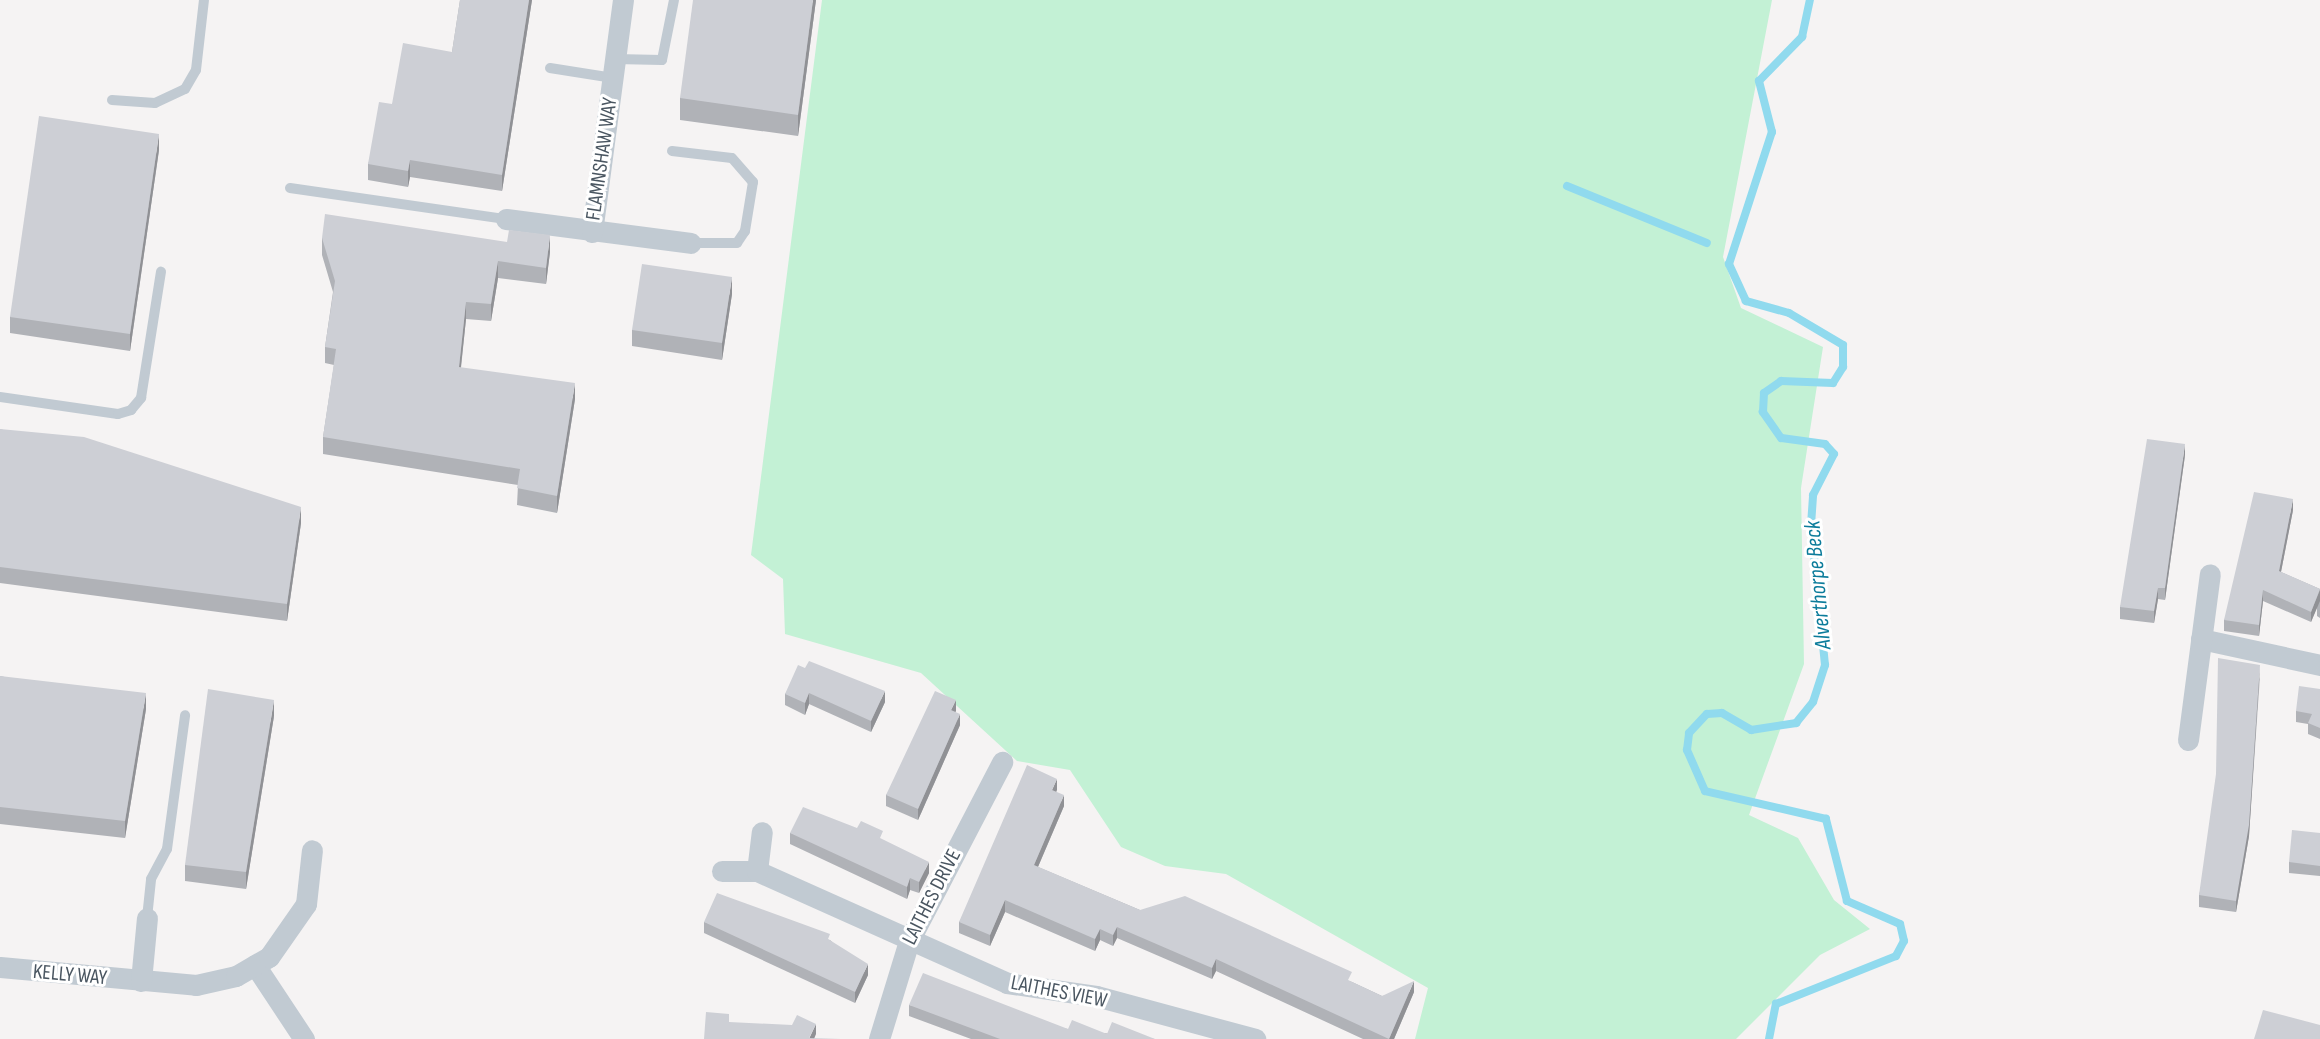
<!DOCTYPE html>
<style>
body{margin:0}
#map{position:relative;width:2320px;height:1039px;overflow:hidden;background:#f5f3f3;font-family:"Sofia Sans Condensed",sans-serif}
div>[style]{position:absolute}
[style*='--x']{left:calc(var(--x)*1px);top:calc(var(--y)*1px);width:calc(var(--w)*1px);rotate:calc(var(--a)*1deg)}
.green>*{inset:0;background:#c3f1d5}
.stream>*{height:8px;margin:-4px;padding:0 4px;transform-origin:4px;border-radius:4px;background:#90daee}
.service>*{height:10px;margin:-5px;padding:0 5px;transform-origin:5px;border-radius:5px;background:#c1cad2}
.minor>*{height:21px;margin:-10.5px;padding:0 10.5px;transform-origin:10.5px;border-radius:10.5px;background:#c1cad2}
.wall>*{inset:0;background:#b0b2b7}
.shaded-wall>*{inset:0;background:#909195}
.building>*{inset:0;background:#cdcfd5}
span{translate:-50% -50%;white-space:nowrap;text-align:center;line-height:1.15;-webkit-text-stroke:6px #fff;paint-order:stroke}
.street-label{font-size:21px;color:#4a5661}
.water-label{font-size:23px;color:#0c7c9b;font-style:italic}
</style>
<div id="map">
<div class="green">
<i style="clip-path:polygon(822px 0,1772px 0,1723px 257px,1741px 308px,1823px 347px,1801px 488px,1804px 664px,1749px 815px,1798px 838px,1834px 900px,1870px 929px,1820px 955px,1736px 1039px,1415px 1039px,1428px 988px,1226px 874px,1165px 866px,1121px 847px,1070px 770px,1017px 761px,921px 673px,785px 634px,783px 579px,751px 555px)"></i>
</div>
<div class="stream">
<i style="--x:1567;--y:186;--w:151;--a:22.2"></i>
<i style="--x:1769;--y:1039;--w:36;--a:-79"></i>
<i style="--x:1776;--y:1004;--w:129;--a:-21.8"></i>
<i style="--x:1896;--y:956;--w:17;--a:-62"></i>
<i style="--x:1904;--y:941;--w:17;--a:-103"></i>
<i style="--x:1900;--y:924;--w:58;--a:-156.5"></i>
<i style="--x:1847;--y:901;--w:85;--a:-104.4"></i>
<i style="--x:1826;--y:819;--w:124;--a:-167"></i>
<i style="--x:1705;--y:791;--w:45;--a:-113.7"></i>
<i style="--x:1687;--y:750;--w:17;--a:-83"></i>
<i style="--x:1689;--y:733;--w:26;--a:-47"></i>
<i style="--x:1707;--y:714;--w:15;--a:-4"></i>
<i style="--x:1722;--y:713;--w:34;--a:30"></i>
<i style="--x:1751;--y:730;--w:46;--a:-8.8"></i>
<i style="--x:1796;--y:723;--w:27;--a:-51"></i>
<i style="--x:1813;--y:702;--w:39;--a:-72"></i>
<i style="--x:1825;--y:665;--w:141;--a:-95.7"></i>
<i style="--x:1811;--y:525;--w:30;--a:-86"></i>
<i style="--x:1813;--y:495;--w:46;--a:-62.9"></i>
<i style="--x:1834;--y:454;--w:13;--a:-132"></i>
<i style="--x:1825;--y:444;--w:44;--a:-172.2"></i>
<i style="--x:1781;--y:438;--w:32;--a:-125"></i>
<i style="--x:1763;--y:412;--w:19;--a:-87"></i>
<i style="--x:1764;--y:393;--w:21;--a:-35"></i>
<i style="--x:1781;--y:381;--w:52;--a:2.2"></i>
<i style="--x:1833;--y:383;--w:19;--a:-58"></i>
<i style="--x:1843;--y:367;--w:22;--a:-90"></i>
<i style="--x:1843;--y:345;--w:63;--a:-149.3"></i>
<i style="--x:1789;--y:313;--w:45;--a:-164.4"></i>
<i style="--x:1746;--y:301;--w:41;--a:-114.7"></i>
<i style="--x:1729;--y:264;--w:139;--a:-72"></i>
<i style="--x:1772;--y:132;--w:53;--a:-104.3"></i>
<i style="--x:1759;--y:81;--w:62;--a:-45.7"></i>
<i style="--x:1802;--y:37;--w:38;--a:-78"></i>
</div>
<div class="service">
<i style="--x:615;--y:59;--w:47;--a:1.2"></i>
<i style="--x:662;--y:60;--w:61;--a:-78.7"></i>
<i style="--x:550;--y:68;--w:64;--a:9"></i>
<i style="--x:112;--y:100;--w:43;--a:4"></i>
<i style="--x:155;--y:103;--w:33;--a:-25"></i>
<i style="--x:185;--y:89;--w:22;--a:-60"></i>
<i style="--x:196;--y:70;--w:70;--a:-83.5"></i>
<i style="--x:672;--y:151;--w:60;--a:6.7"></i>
<i style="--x:732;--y:158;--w:32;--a:49"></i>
<i style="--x:753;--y:182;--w:50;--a:99.3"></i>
<i style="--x:745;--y:231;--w:14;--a:124"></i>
<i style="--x:737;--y:243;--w:47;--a:180"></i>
<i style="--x:290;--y:188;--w:218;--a:8.2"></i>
<i style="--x:0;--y:397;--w:119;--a:8.2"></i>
<i style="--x:118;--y:414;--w:14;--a:-17"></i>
<i style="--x:131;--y:410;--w:16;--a:-50"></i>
<i style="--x:141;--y:398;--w:128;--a:-81"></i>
<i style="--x:147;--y:918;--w:39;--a:-84"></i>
<i style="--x:151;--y:879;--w:34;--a:-62"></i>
<i style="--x:167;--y:849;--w:135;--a:-82.3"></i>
</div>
<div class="minor">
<i style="--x:506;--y:219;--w:186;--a:7.4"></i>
<i style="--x:592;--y:232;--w:234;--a:-82.4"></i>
<i style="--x:2201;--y:639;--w:122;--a:12.3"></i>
<i style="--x:2188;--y:740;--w:167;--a:-82.5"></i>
<i style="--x:722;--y:871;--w:35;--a:0"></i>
<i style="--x:757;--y:871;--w:274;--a:24.1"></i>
<i style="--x:1007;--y:983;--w:90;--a:8.3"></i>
<i style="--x:1096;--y:996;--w:165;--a:15.1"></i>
<i style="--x:757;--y:871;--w:39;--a:-83"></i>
<i style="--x:255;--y:965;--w:89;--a:56.5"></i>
<i style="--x:0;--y:967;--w:197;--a:5.2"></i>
<i style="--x:196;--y:985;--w:41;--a:-12.7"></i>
<i style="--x:236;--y:976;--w:38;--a:-30"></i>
<i style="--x:269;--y:957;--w:65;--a:-55.1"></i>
<i style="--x:306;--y:904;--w:54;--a:-83.7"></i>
<i style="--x:141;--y:981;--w:63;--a:-84.6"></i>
<i style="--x:879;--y:1039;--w:102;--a:-73"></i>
<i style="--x:909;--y:941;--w:202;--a:-62.5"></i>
</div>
<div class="wall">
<i style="clip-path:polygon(460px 0,532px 0,502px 191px,410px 177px,408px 187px,368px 180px,368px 164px,392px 104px,452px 52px)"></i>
<i style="clip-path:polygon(816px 0,798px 136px,680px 120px,680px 98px)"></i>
<i style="clip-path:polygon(159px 150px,130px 351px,10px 333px,10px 317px)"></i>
<i style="clip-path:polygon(322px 238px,550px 252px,546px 284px,498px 278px,491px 321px,466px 319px,461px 368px,575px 399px,557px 513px,517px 505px,518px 485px,323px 454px,323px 437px,334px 365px,325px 363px,325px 347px,333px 292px,322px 255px)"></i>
<i style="clip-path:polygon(732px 294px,722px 360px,632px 346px,632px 330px)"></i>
<i style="clip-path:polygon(0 429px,301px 523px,287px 621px,0 583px)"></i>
<i style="clip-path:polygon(2185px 455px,2165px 600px,2158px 599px,2154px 623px,2120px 619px,2120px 607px)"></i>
<i style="clip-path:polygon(2293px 510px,2281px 572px,2320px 589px,2320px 618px,2317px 616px,2317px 607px,2311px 622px,2263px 601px,2259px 636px,2224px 631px,2224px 620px)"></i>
<i style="clip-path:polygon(805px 668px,885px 702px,871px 732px,809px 704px,805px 715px,785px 705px,785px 694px)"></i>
<i style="clip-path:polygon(0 676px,146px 709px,125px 838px,0 824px)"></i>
<i style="clip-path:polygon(2260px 676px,2249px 836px,2236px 912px,2199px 907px,2199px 895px)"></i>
<i style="clip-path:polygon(2320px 689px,2320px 739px,2308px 734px,2308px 724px,2296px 722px,2296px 711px)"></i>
<i style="clip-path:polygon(955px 712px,960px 725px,918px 820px,886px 806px,886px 795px)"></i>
<i style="clip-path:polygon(274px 716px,246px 889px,185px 881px,185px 865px)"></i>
<i style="clip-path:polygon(1057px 790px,1056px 792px,1064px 806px,1038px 867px,1140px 910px,1352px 982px,1382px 996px,1414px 992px,1394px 1039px,1363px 1039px,1216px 971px,1212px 979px,1117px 938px,1113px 946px,1100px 940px,1095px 951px,1005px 912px,990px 946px,959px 933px,959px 922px)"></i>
<i style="clip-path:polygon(790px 833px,883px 840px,929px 873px,919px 893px,910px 890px,907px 899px,790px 844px)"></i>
<i style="clip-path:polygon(2320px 833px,2320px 876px,2289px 873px,2289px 862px)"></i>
<i style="clip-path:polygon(704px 922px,830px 940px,868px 975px,855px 1003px,704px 933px)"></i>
<i style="clip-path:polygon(909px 1005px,1068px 1029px,1155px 1039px,971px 1039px,909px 1016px)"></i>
</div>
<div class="shaded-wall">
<i style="clip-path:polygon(529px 0,532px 0,502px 191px,502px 175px)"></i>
<i style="clip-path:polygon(813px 0,816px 0,798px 136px,798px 115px)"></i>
<i style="clip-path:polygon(159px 134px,159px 150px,130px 351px,130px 334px)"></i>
<i style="clip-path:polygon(410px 160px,410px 177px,408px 187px,408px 171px)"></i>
<i style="clip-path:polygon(550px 235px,550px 252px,546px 284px,546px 268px)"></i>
<i style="clip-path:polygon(498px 261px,498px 278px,491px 321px,491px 304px)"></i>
<i style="clip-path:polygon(732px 277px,732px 294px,722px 360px,722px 343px)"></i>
<i style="clip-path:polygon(466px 302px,466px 319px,459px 384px,459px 367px)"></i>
<i style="clip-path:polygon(575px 383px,575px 399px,557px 513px,557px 496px)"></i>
<i style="clip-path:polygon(2185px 444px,2185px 455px,2165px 600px,2165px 588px)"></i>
<i style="clip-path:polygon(2293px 499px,2293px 510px,2279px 582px,2279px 571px)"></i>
<i style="clip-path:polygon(301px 507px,301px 523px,287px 621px,287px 604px)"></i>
<i style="clip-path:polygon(2158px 588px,2158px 599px,2154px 623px,2154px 611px)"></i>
<i style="clip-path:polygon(2263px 590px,2263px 601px,2259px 636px,2259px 625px)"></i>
<i style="clip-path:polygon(2320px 590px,2320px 601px,2311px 622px,2311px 612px)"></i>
<i style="clip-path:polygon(2260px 665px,2249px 836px,2236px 912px,2236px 901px)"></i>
<i style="clip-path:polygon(885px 691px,885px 702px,871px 732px,871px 721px)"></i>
<i style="clip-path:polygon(146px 693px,146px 709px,125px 838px,125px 821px)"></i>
<i style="clip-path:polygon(809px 693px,809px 704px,805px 715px,805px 703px)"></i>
<i style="clip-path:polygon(274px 700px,274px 716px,246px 889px,246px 872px)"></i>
<i style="clip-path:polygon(956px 700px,956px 711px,951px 721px,951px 710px)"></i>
<i style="clip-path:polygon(960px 714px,960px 725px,918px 820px,918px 809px)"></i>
<i style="clip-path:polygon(1057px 779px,1057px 790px,1052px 801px,1052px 790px)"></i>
<i style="clip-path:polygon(1064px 795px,1064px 806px,1034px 876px,1034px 865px)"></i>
<i style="clip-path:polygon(929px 862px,929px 873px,919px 893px,919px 882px)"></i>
<i style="clip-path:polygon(910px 878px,910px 890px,907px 899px,907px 887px)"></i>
<i style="clip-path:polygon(1005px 900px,1005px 912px,990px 946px,990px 935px)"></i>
<i style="clip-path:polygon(1117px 927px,1117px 938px,1113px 946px,1113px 935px)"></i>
<i style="clip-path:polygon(1100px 929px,1100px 940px,1095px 951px,1095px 939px)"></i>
<i style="clip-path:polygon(1216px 959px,1216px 971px,1212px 979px,1212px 968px)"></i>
<i style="clip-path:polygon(868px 964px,868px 975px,855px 1003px,855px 992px)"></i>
<i style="clip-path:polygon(1414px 981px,1414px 992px,1394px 1039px,1389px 1039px)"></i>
<i style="clip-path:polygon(816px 1024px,816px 1034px,814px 1039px,809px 1039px)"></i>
</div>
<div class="building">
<i style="clip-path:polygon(460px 0,529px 0,502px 175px,410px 160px,408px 171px,368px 164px,379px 102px,392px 104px,403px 43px,452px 52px)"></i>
<i style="clip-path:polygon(693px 0,813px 0,798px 115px,680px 98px)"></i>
<i style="clip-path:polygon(39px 116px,159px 134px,130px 334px,10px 317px)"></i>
<i style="clip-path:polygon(325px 214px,507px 242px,509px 230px,550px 235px,546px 268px,498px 261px,491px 304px,466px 302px,459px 367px,575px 383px,557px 496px,517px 488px,520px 469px,323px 437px,336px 349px,325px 347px,335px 281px,322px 238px)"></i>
<i style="clip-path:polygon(642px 264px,732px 277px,722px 343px,632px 330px)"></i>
<i style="clip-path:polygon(0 429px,84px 437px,301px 507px,287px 604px,0 567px)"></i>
<i style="clip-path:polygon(2147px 439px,2185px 444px,2165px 588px,2158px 588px,2154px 611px,2120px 607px)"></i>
<i style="clip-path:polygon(2254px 492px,2293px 499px,2279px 571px,2320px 589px,2311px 612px,2263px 590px,2259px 625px,2224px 620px)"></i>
<i style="clip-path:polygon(2218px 658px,2260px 665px,2249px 825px,2236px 901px,2199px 895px,2216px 774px)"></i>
<i style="clip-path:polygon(809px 661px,885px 691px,871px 721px,809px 693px,805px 703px,785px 694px,798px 665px,805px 668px)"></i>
<i style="clip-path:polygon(0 676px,146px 693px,125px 821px,0 807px)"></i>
<i style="clip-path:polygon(2299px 686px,2320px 689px,2320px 728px,2308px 723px,2312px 714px,2296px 711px)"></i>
<i style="clip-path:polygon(208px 689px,274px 700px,246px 872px,185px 865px)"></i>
<i style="clip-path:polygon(935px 691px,956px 700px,951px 710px,960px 714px,918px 809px,886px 795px)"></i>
<i style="clip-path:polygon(1027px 765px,1057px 779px,1052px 790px,1064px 795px,1034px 865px,1140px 910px,1185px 896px,1352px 972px,1348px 980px,1382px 996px,1414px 981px,1389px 1039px,1216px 959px,1212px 968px,1117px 927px,1113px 935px,1100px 929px,1095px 939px,1005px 900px,990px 935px,959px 922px)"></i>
<i style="clip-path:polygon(803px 807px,857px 828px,861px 821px,883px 831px,880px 838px,929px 862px,919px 882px,910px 878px,907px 887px,790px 833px)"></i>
<i style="clip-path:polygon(2292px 830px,2320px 833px,2320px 866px,2289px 862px)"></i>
<i style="clip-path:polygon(717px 893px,830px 934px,828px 939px,868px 964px,855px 992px,704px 922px)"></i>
<i style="clip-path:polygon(923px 973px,1068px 1029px,1072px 1020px,1107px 1034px,1112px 1022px,1155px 1039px,1000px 1039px,909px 1005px)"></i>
<i style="clip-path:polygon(2263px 1010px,2320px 1025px,2320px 1039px,2254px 1039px)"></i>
<i style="clip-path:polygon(706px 1012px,729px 1014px,729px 1022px,792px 1025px,797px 1015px,816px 1024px,809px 1038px,841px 1039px,704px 1039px)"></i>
</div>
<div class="street-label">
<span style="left:602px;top:159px;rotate:-82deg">FLAMNSHAW WAY</span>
<span style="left:932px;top:897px;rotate:-63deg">LAITHES DRIVE</span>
<span style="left:70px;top:975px;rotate:5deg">KELLY WAY</span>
<span style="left:1059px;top:992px;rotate:11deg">LAITHES VIEW</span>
</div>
<div class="water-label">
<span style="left:1818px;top:585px;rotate:-95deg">Alverthorpe Beck</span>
</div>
</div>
